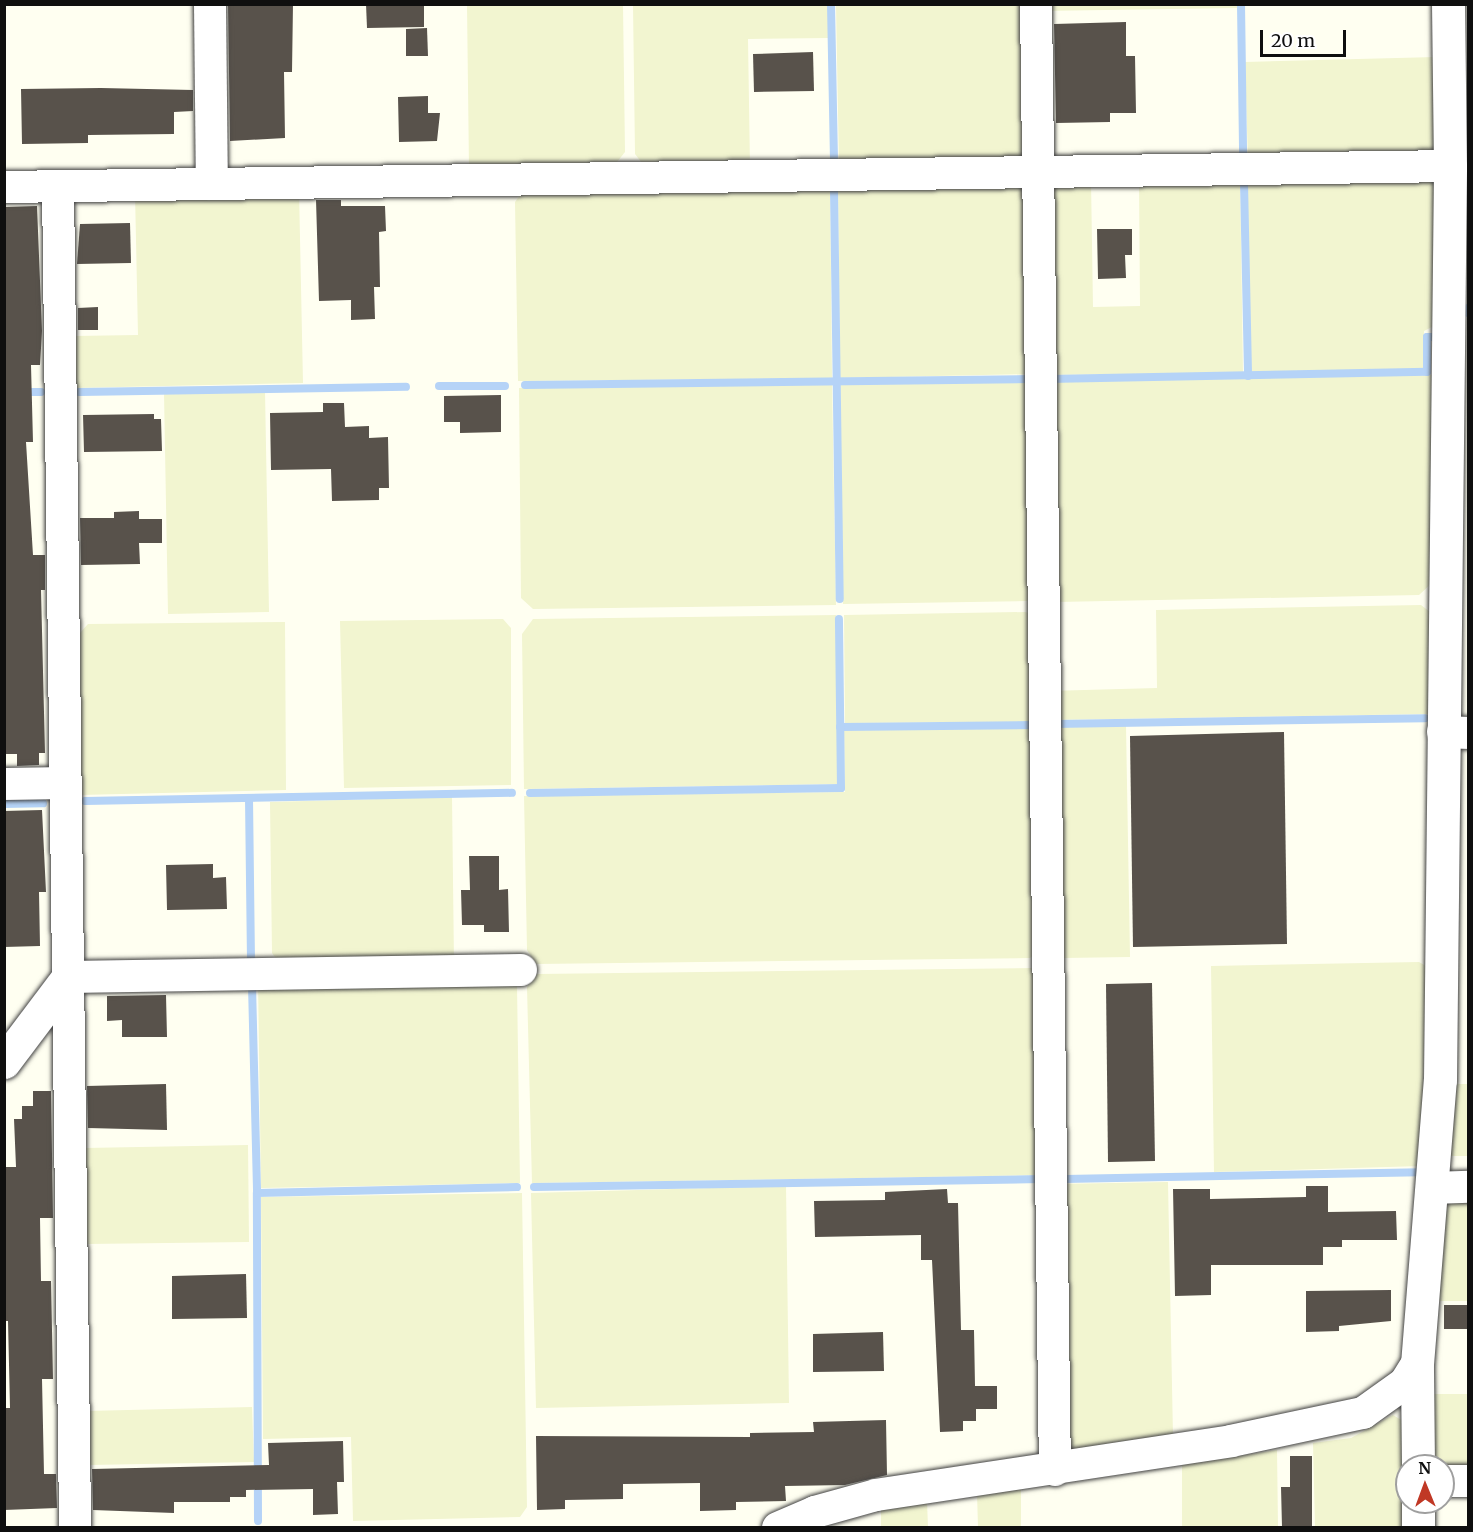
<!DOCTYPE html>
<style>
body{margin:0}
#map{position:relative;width:1473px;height:1532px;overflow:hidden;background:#fffff1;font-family:Merriweather,serif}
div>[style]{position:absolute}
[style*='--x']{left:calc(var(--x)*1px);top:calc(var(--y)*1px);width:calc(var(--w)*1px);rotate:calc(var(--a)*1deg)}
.farmland>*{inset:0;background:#f2f5d0}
.stream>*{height:8px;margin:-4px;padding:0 4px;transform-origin:4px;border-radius:4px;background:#b5d3f7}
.building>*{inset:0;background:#58524b}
.roads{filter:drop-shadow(0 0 2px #424242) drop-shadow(0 0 2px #424242)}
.minor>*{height:32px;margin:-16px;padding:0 16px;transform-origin:16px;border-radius:16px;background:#fff}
.tertiary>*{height:33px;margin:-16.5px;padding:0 16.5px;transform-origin:16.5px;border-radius:16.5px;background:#fff}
span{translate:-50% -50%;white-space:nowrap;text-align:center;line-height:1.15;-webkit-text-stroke:6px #fff;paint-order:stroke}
.frame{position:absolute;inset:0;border:6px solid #0f0f0f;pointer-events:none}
.north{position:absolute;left:1395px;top:1454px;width:60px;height:60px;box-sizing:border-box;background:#fff;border:2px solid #9f9f9f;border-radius:50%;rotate:359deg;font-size:16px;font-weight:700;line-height:24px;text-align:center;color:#0f0f0f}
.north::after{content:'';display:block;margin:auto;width:21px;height:27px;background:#c03825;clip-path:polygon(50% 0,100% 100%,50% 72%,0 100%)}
.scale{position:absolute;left:1260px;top:30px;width:86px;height:27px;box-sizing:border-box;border:3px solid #0f0f0f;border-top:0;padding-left:8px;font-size:18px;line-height:21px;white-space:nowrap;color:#0f0f0f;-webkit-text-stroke:4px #fff;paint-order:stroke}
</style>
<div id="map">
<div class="farmland">
<i style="clip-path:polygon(1237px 4px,1238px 8px,1041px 11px,1041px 5px)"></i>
<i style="clip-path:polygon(467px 5px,623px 5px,625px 152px,613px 167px,469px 169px)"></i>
<i style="clip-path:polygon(633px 5px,828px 5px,828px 38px,748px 39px,750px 166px,645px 167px,635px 154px)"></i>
<i style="clip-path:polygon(836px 5px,1029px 5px,1031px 146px,1021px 161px,839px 165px)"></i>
<i style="clip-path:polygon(1436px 57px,1435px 149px,1430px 154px,1248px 161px,1245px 62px)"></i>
<i style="clip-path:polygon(1240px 177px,1243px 373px,1044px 375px,1045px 187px,1091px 180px,1093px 307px,1140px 306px,1139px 179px)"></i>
<i style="clip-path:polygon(1247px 177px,1430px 179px,1436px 185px,1436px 325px,1424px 331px,1424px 369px,1251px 373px)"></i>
<i style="clip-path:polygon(1024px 180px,1035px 374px,840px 378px,838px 183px)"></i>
<i style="clip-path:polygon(830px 183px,832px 378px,518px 381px,515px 202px,526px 187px)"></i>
<i style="clip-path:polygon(299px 189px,303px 383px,74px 388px,74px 336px,138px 335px,135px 193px)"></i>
<i style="clip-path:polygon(1433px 375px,1433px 582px,1419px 595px,1057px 602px,1043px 382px)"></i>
<i style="clip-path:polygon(1034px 382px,1033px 593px,1027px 601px,843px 604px,840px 384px)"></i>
<i style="clip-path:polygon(832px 384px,836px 605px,533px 609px,521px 598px,519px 388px)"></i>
<i style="clip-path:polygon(265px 391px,269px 612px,168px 614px,164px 393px)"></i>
<i style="clip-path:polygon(1421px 605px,1430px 612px,1430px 714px,1048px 720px,1048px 691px,1157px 688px,1156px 610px)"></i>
<i style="clip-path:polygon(1025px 612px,1033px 614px,1038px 722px,845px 723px,844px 615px)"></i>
<i style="clip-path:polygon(836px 615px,838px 784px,524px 789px,522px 634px,533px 619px)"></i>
<i style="clip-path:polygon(503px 619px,511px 628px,511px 785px,344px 788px,340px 621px)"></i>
<i style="clip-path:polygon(285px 622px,286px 790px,80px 795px,79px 634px,88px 624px)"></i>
<i style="clip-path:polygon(1126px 726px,1130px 957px,1064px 958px,1049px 727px)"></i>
<i style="clip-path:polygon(1039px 728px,1043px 949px,1030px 958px,536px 964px,527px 950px,524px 796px,845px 792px,844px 730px)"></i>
<i style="clip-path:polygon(452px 797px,454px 964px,283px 968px,272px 953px,270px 802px)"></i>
<i style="clip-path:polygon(1419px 962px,1426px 966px,1421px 1166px,1214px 1172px,1211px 966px)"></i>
<i style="clip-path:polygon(1034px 968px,1044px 1175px,532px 1183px,527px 987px,537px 974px)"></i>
<i style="clip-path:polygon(258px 979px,513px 980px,517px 986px,520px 1183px,261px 1188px)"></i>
<i style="clip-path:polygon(1457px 1084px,1468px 1084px,1468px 1156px,1450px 1156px)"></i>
<i style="clip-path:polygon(248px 1145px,249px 1242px,86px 1244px,85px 1148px)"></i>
<i style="clip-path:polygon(1168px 1182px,1173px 1436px,1135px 1439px,1071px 1456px,1059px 1447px,1056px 1184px)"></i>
<i style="clip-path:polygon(786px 1186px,789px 1403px,536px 1408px,531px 1193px)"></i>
<i style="clip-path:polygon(522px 1193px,527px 1507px,520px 1517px,353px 1521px,351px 1437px,263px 1439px,261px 1197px)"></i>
<i style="clip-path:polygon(1459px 1196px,1468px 1196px,1468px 1301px,1435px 1301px,1447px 1205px)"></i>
<i style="clip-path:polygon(1430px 1394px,1468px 1394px,1468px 1474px,1430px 1466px)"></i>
<i style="clip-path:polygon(252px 1407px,254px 1462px,89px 1465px,87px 1411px)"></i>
<i style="clip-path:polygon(1393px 1415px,1403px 1421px,1404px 1527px,1315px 1527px,1313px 1443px,1351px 1438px)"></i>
<i style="clip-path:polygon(1277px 1450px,1278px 1527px,1182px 1527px,1182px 1465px)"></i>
<i style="clip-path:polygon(1021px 1488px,1021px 1527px,978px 1527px,977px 1493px)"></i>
<i style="clip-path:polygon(927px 1501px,928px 1527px,881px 1527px,881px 1508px)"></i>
</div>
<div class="stream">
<i style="--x:831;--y:4;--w:156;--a:88.9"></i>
<i style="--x:1241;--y:4;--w:150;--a:89.2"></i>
<i style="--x:1244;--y:182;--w:194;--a:88.8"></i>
<i style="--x:834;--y:189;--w:410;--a:89.2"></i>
<i style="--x:1468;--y:313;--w:5;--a:-90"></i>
<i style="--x:1048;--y:379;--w:379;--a:-1.1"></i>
<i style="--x:1427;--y:372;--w:35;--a:-90"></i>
<i style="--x:1427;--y:337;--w:5;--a:0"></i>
<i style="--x:525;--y:385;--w:505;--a:-0.68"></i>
<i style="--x:439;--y:386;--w:66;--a:0"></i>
<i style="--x:21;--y:392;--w:20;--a:0"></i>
<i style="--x:79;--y:392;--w:327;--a:-0.9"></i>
<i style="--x:1054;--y:724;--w:371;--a:-0.9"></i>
<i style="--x:840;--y:727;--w:195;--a:-0.6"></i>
<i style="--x:530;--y:793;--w:311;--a:-0.9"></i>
<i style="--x:841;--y:788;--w:169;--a:-90.7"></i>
<i style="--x:249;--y:798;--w:164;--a:89.3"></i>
<i style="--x:85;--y:801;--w:427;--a:-1.1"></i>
<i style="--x:4;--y:804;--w:39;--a:-1"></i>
<i style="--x:252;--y:985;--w:208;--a:88.6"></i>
<i style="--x:1065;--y:1179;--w:355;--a:-1.1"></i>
<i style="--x:534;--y:1187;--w:507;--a:-0.9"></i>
<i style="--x:258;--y:1521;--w:328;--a:-90.2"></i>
<i style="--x:257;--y:1193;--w:260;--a:-1.3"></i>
</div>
<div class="building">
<i style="clip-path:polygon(228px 4px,293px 4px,292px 72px,284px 72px,285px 138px,230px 141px)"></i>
<i style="clip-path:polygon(366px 4px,424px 4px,424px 27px,367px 28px)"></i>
<i style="clip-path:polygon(1126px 22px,1126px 56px,1135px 56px,1136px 113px,1110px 113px,1110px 122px,1056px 123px,1054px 24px)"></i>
<i style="clip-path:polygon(427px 28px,428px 56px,406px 56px,406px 29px)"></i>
<i style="clip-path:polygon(813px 52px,814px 91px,754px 92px,753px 54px)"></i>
<i style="clip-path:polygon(101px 88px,193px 90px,193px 111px,174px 112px,174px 134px,88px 135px,88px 143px,22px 144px,21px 89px)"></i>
<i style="clip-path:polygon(428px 96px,428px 113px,440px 113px,437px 141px,399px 142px,398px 97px)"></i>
<i style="clip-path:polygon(316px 200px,341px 200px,341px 206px,385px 206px,386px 231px,379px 232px,380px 287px,374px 287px,375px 319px,351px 320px,351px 300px,319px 301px)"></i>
<i style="clip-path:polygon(37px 206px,42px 331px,40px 365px,31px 365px,33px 442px,26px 442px,33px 555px,45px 555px,45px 590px,41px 590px,45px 753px,39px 753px,39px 765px,17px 766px,17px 754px,5px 754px,4px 747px,4px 207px)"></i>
<i style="clip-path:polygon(130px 223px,131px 263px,77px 264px,80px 224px)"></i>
<i style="clip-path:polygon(1097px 229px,1132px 229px,1132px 255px,1125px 255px,1126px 278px,1098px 279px)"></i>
<i style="clip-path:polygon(98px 307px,98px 330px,78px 330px,78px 308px)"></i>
<i style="clip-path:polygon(501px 395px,501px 432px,460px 433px,460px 422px,444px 422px,444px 396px)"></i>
<i style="clip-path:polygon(323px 403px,344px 403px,345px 427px,369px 426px,369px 438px,388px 437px,389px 488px,379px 488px,379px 500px,332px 501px,331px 469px,271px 470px,270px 413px,323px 412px)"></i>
<i style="clip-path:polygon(154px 414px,154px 419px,161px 419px,162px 451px,84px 452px,83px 415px)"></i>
<i style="clip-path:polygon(139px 511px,139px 519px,162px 519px,162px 543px,139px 543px,140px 564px,81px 565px,80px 518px,114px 518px,114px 512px)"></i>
<i style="clip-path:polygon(1284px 732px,1287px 944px,1133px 947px,1130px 736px)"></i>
<i style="clip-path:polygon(42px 810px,46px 892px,39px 892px,40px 946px,4px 947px,4px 811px)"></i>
<i style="clip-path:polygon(469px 856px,499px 856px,499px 890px,508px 889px,509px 932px,484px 932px,484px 925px,462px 925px,461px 890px,470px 890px)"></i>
<i style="clip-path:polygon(213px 864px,213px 878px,226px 877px,227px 909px,167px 910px,166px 865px)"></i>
<i style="clip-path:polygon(1152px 983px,1155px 1161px,1108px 1162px,1106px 984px)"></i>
<i style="clip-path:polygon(166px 995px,167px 1037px,122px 1037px,122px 1020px,107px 1021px,107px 996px)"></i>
<i style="clip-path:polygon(166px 1084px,167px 1130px,88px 1128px,87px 1086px)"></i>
<i style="clip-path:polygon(33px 1091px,51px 1091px,53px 1218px,40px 1218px,41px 1281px,51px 1281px,53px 1379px,42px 1379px,44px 1474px,56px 1474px,57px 1508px,4px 1510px,4px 1408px,10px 1408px,8px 1321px,4px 1321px,4px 1167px,16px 1167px,14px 1119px,22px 1119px,22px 1106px,33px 1106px)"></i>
<i style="clip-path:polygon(1306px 1186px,1328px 1186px,1328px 1212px,1396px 1211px,1397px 1240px,1342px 1240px,1342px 1247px,1323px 1247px,1323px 1265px,1211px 1265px,1211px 1295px,1175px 1296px,1173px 1189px,1210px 1189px,1210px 1199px,1306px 1197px)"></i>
<i style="clip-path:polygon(947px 1189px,948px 1203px,958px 1203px,961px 1330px,974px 1330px,975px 1386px,997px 1386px,997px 1409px,976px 1409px,976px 1421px,963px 1421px,963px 1431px,940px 1432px,932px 1260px,921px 1260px,921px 1235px,815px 1237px,814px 1201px,885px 1200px,885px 1192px)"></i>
<i style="clip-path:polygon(246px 1274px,247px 1318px,172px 1319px,172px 1276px)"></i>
<i style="clip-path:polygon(1391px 1290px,1391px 1321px,1339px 1326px,1339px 1331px,1306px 1332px,1306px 1291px)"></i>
<i style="clip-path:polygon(1444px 1305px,1468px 1305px,1468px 1329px,1444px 1329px)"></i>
<i style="clip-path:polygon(883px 1332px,884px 1371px,813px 1372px,813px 1334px)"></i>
<i style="clip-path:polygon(886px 1420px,887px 1475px,845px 1485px,785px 1486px,786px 1501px,736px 1502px,736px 1510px,700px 1511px,700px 1483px,623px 1484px,623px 1499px,565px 1500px,565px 1509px,537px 1510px,536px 1436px,750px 1437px,750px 1433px,814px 1432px,813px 1422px)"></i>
<i style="clip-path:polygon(343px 1441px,344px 1482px,337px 1482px,338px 1514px,313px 1515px,313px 1489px,246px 1490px,246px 1497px,230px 1497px,230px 1502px,174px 1502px,174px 1513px,93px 1510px,92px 1469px,269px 1465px,268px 1443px)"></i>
<i style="clip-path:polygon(1290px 1456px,1312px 1456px,1312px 1527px,1282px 1527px,1281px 1487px,1290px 1487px)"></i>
</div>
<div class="roads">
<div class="minor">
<i style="--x:210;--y:4;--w:180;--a:89.4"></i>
<i style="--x:1036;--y:4;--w:1466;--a:89.26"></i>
<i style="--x:58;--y:186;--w:1342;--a:89.27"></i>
<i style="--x:4;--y:187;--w:1446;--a:-0.83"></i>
<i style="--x:1443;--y:732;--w:25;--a:2"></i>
<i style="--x:4;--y:784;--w:61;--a:-0.9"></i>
<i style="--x:68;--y:977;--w:453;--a:-0.9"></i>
<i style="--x:1433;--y:1188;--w:35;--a:-2"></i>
<i style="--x:1443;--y:1481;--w:25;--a:0"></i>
<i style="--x:778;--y:1528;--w:40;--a:-23.4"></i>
<i style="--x:815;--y:1512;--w:63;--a:-15.6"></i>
<i style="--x:876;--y:1495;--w:359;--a:-8.6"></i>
<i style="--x:1231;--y:1441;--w:135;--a:-12"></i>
<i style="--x:1363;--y:1413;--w:52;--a:-35.5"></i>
<i style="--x:1405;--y:1383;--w:22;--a:-58"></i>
</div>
<div class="tertiary">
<i style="--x:4;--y:1062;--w:106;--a:-53"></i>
<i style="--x:1418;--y:1466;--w:102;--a:-90.6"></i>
<i style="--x:1417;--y:1364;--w:285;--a:-85.4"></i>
<i style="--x:1440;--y:1080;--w:914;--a:-89.37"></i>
<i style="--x:1450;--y:166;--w:162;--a:-90.7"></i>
<i style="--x:1418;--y:1502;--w:26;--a:90"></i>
</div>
</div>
<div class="frame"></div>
<div class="north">N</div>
<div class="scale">20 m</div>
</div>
